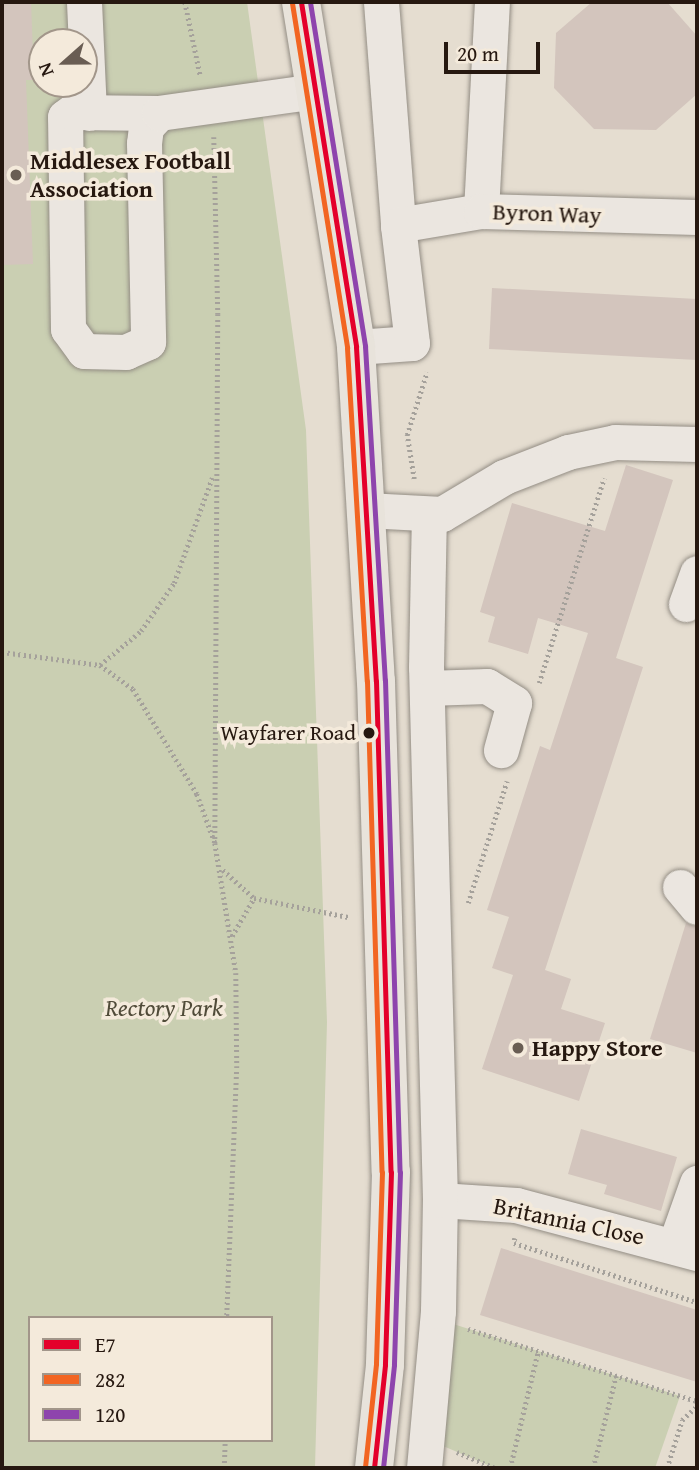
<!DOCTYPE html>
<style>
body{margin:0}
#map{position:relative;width:699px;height:1470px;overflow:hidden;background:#e5ddd0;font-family:"Gentium Book Plus",serif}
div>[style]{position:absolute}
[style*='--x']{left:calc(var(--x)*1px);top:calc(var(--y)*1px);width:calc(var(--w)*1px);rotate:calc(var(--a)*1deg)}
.green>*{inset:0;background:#cacfb2}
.building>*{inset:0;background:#d3c5bd}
.path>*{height:4.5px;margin-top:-2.25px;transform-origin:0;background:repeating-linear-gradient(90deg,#a5a19b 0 2px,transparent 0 5.5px)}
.roads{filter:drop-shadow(0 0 2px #938d84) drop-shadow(0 0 2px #938d84)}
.minor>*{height:35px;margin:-17.5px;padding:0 17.5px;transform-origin:17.5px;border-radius:17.5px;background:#ebe6e0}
.major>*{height:38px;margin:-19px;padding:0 19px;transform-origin:19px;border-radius:19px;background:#e8e3db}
.bus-1>*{height:5px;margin:-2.5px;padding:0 2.5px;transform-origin:2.5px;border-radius:2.5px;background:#e4002b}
.bus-2>*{height:5px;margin:-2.5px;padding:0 2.5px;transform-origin:2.5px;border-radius:2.5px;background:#f26522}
.bus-3>*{height:5px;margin:-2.5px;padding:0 2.5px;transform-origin:2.5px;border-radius:2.5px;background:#8e44ad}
.dots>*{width:19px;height:19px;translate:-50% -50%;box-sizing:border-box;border:4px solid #f4eadb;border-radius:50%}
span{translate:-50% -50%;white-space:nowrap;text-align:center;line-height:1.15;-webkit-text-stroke:7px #f4eadb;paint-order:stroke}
.bus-label{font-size:22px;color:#261810}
.right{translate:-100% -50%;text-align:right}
.poi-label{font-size:24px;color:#261810;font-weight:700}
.left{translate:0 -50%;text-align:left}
.street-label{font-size:24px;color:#261810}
.park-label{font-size:24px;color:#504b39;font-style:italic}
.frame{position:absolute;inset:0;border:4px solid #261810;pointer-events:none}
.legend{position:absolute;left:28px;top:1316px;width:245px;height:126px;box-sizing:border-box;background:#f4eadb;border:2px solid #a2968a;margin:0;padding:9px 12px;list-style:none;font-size:21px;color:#261810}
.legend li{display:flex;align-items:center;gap:14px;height:35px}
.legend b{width:35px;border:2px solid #a2968a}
.north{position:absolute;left:28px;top:28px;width:70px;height:70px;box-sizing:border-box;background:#f4eadb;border:2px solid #a2968a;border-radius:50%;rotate:249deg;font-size:19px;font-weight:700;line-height:28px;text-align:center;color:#261810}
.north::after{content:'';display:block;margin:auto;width:24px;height:32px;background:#695d53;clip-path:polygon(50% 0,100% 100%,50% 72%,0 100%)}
.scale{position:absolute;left:444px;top:42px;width:96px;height:32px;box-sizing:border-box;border:4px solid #261810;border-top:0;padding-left:9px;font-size:21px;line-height:24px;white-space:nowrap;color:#261810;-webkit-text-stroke:5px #f4eadb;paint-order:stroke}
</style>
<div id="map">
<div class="green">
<i style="clip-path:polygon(evenodd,2px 2px,247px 2px,306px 430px,327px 1022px,315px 1468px,2px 1468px,2px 2px,42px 42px,84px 42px,84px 84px,42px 84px,42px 42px,2px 2px,30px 1318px,271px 1318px,271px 1440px,30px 1440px,30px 1318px)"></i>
<i style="clip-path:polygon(450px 1323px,680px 1396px,655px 1468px,495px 1468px,436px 1443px)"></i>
</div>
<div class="building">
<i style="clip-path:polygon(2px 2px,31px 2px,34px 80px,26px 80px,33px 264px,2px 265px)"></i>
<i style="clip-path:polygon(592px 2px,667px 2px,697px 36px,697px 94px,656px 130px,594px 129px,554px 88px,556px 33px)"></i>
<i style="clip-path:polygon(492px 288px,697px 299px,697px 360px,489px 349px)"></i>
<i style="clip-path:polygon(626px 465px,673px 480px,616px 658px,643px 667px,545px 970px,571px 979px,561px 1009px,605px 1023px,579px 1101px,482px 1069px,513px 975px,492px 968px,509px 917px,487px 910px,540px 746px,550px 750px,588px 633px,538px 618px,528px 654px,488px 642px,495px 617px,480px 612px,512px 503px,605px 531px)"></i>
<i style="clip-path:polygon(686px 923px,697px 927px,697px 1053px,650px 1039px)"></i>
<i style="clip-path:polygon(581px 1129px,677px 1157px,661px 1211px,604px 1194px,607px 1185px,568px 1174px)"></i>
<i style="clip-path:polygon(501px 1248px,697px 1310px,697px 1382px,480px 1315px)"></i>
</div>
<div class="path">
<i style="--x:185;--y:2;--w:74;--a:78.2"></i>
<i style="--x:214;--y:137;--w:177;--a:88.7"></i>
<i style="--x:218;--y:314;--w:529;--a:90.32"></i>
<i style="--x:414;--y:479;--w:45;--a:-99"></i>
<i style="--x:407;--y:435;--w:66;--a:-72.4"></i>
<i style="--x:2;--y:652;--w:99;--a:7.6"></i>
<i style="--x:100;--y:665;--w:41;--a:36"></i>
<i style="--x:133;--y:689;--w:123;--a:58.6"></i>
<i style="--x:197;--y:794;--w:52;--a:69.8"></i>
<i style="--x:215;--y:843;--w:132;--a:80.8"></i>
<i style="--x:236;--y:973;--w:93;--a:89.4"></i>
<i style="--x:237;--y:1066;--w:252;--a:92.3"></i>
<i style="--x:100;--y:665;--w:53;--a:-39.7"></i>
<i style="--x:141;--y:631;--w:58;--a:-55.5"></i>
<i style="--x:174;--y:583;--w:112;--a:-70.1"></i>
<i style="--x:539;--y:683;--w:215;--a:-72.4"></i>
<i style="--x:223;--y:870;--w:42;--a:42.1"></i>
<i style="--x:468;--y:903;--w:128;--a:-72.3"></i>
<i style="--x:232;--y:936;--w:44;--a:-59.9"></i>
<i style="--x:254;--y:898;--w:96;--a:11.4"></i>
<i style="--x:515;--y:1238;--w:5;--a:101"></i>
<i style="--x:514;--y:1243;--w:192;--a:17.9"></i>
<i style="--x:468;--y:1329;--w:240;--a:17.5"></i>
<i style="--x:457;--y:1452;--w:41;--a:22.8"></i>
<i style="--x:224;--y:1468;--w:28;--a:-88"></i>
<i style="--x:510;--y:1468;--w:120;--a:-76.5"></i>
<i style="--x:593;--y:1468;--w:95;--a:-76"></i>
<i style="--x:667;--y:1468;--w:50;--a:-72.6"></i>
<i style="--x:682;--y:1420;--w:21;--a:-43"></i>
</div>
<div class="roads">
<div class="minor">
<i style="--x:84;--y:2;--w:111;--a:87.4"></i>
<i style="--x:381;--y:2;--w:224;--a:85.6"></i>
<i style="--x:159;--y:113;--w:19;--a:133"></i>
<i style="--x:146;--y:127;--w:16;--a:97"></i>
<i style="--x:144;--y:143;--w:199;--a:88.8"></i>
<i style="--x:148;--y:342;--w:24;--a:156"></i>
<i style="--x:126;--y:352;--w:42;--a:-178.6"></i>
<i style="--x:84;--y:351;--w:27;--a:-126"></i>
<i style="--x:68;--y:329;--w:212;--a:-90.8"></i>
<i style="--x:65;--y:117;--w:9;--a:-36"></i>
<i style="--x:72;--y:112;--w:87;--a:0.7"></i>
<i style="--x:159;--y:113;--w:158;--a:-8"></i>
<i style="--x:481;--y:211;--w:209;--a:-87"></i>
<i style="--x:356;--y:347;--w:56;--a:-4.1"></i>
<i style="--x:412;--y:343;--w:119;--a:-96.8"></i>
<i style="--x:398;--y:225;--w:84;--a:-9.6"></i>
<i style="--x:481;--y:211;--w:216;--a:1.6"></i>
<i style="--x:366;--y:510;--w:76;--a:3"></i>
<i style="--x:442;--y:514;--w:72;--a:-30.8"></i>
<i style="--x:504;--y:477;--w:69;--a:-21.3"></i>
<i style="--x:568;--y:452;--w:48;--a:-12"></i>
<i style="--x:615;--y:442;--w:82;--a:1.4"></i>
<i style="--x:686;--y:604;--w:33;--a:-70"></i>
<i style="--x:427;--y:688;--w:60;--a:-1.9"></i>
<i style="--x:487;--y:686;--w:32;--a:32"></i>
<i style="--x:514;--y:703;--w:49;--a:105.5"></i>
<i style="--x:680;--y:887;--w:26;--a:50"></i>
<i style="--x:440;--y:1200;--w:76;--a:3.8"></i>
<i style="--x:516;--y:1205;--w:187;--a:14.9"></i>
<i style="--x:675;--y:1245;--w:66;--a:-70.5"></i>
<i style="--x:424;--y:1468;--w:158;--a:-84.9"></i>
<i style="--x:438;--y:1311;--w:111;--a:-89"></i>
<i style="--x:440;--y:1200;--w:533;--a:-91.5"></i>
<i style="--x:426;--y:667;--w:152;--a:-88.9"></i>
</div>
<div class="major">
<i style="--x:301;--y:2;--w:349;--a:80.9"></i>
<i style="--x:356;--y:347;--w:335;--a:86.6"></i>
<i style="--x:376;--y:681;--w:491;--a:88.3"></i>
<i style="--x:391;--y:1172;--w:193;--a:91.8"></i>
<i style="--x:385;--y:1365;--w:104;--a:96.1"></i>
</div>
</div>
<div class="bus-1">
<i style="--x:301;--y:2;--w:349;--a:80.9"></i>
<i style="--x:356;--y:347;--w:335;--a:86.6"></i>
<i style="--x:376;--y:681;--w:491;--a:88.3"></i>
<i style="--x:391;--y:1172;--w:193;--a:91.8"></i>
<i style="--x:385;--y:1365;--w:104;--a:96.1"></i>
</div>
<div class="bus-2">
<i style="--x:292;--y:3;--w:349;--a:80.9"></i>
<i style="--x:347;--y:348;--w:334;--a:86.6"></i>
<i style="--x:367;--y:681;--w:491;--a:88.3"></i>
<i style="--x:382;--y:1172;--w:192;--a:91.8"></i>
<i style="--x:376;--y:1364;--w:104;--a:96.1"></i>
</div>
<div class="bus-3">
<i style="--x:310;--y:2;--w:348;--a:80.9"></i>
<i style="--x:365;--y:346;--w:335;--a:86.6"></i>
<i style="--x:385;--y:680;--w:492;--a:88.3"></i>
<i style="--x:400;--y:1172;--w:193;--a:91.8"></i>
<i style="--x:394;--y:1365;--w:104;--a:96.1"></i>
</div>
<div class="dots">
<i style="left:16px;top:175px;background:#695d53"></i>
<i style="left:369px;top:733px;background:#261810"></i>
<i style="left:518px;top:1048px;background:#695d53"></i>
</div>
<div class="bus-label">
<span class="right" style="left:356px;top:733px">Wayfarer Road</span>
</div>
<div class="poi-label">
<span class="left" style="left:30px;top:175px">Middlesex Football<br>Association</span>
<span class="left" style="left:532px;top:1048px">Happy Store</span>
</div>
<div class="street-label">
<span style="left:547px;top:213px;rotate:2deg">Byron Way</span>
<span style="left:569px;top:1221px;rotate:12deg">Britannia Close</span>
</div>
<div class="park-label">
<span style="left:164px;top:1008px">Rectory Park</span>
</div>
<div class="frame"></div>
<ul class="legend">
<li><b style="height:9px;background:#e4002b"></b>E7</li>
<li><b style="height:9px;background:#f26522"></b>282</li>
<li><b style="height:9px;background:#8e44ad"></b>120</li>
</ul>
<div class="north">N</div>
<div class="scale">20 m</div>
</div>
